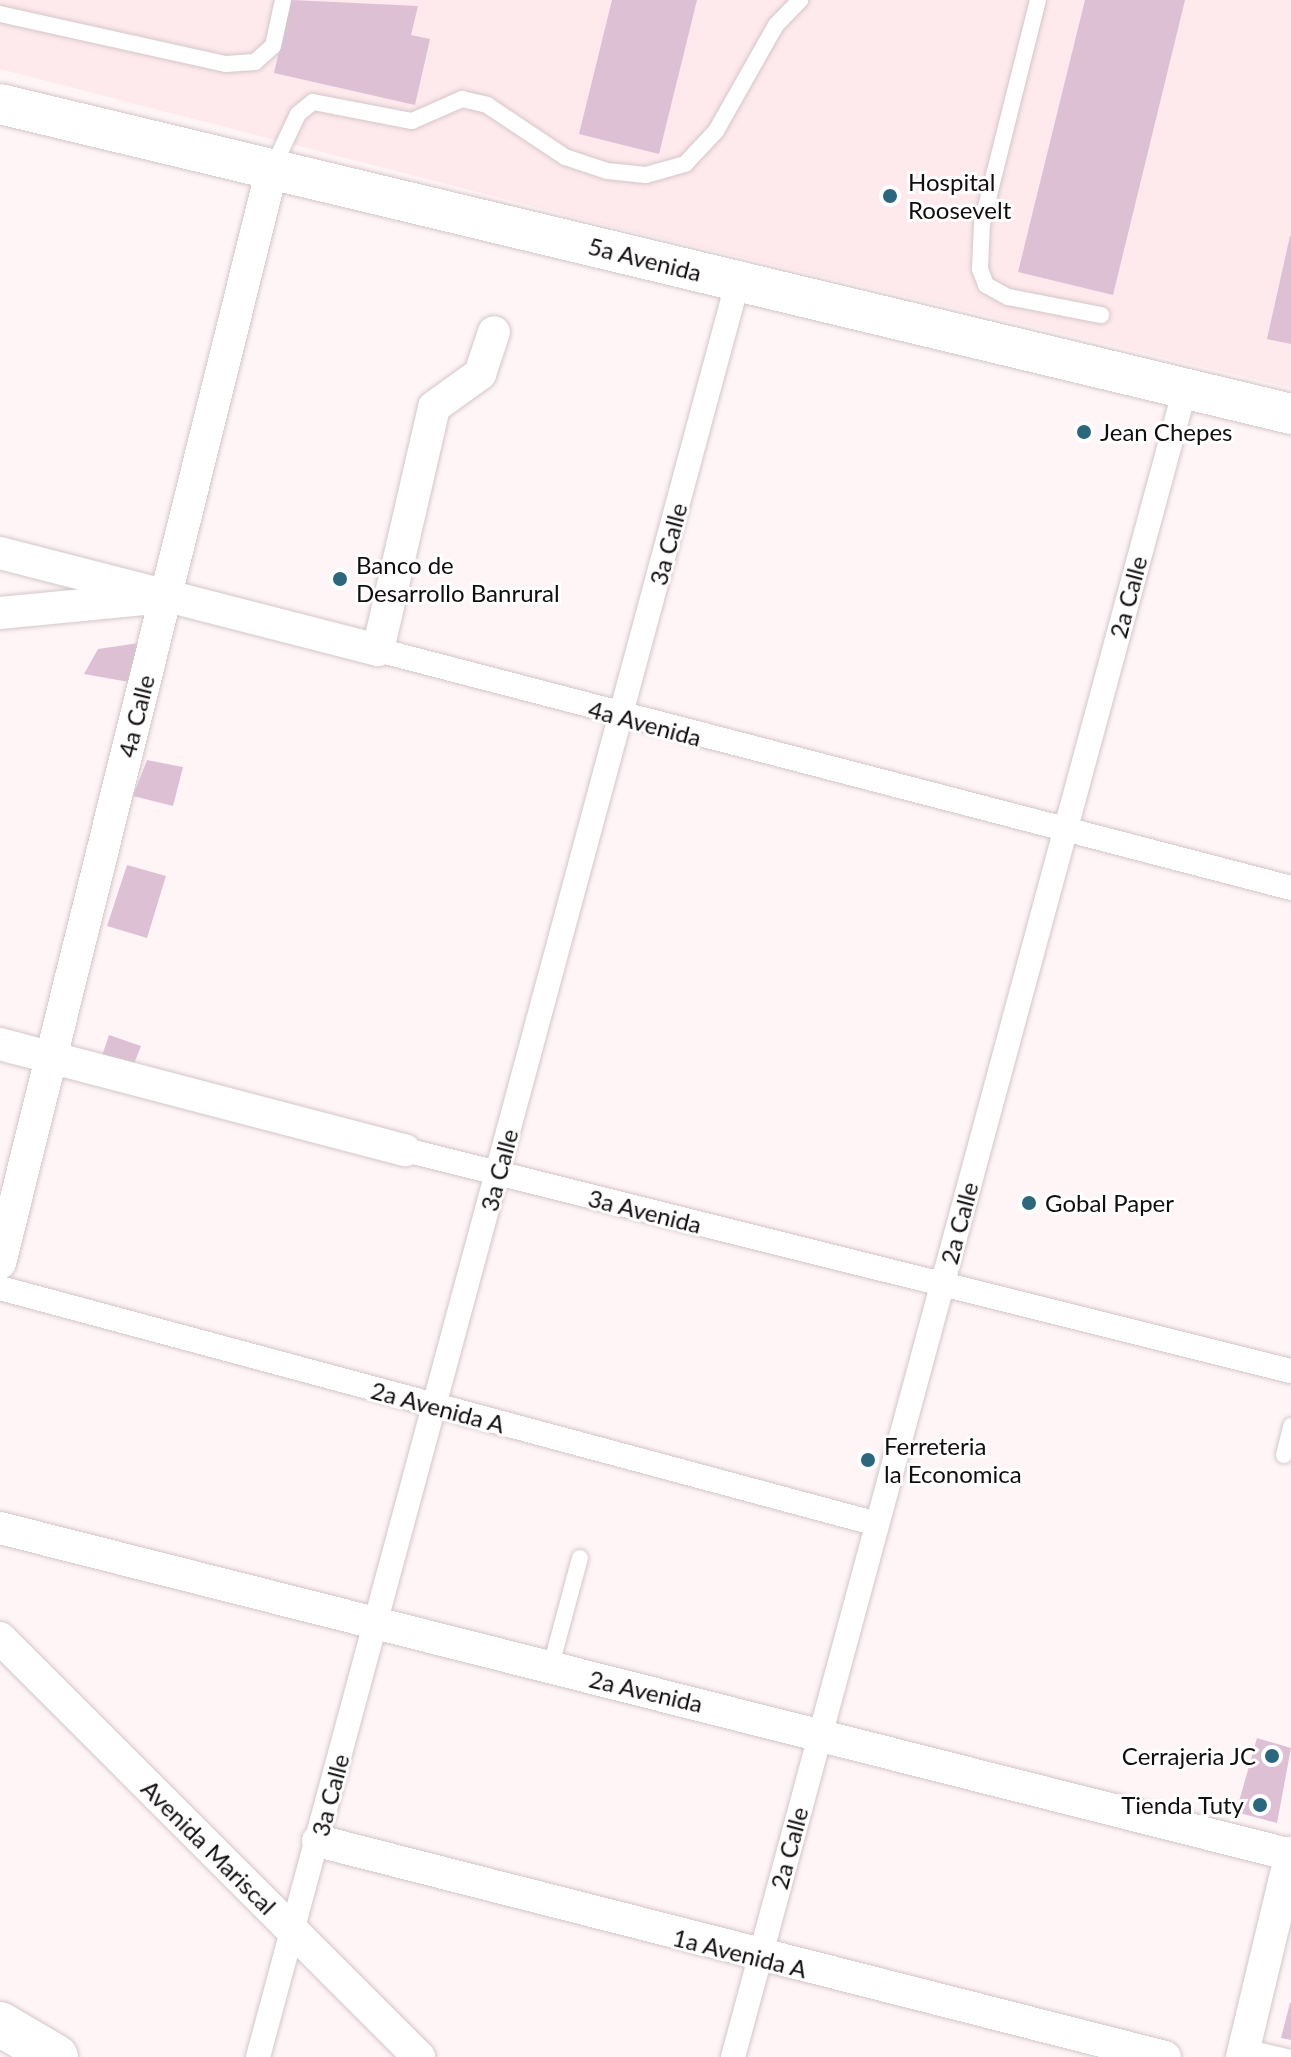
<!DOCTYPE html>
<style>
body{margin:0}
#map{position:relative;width:1291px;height:2057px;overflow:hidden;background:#fff5f7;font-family:Lato,sans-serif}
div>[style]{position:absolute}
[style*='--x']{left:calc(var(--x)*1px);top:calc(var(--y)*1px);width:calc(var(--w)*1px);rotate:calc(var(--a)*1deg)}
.built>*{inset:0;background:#fee9ed}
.building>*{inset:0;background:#dec0d5}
.roads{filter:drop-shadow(0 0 2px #d3c7c9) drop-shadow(0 0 2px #d3c7c9)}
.service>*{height:16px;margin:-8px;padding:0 8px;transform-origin:8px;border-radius:8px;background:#fff}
.pedestrian>*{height:24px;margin:-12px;padding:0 12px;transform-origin:12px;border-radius:12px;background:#fff}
.minor>*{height:32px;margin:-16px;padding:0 16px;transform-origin:16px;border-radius:16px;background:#fff}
.tertiary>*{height:40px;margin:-20px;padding:0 20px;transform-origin:20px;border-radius:20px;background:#fff}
.trunk>*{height:44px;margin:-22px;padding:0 22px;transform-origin:22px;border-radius:22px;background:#fff}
.dots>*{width:22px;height:22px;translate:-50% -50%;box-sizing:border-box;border:4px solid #fff;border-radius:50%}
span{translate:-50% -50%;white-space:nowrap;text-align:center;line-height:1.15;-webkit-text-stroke:6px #fff;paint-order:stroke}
.poi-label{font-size:24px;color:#120e0f}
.left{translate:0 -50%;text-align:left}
.right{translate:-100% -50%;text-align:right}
.street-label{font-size:24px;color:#120e0f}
</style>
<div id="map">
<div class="built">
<i style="clip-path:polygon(0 0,1291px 0,1291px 388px,605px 225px,0 69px)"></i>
</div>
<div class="building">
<i style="clip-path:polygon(291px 0,418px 6px,411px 35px,430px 39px,415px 105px,274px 73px)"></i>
<i style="clip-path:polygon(612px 0,697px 0,659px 154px,579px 134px)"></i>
<i style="clip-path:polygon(1085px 0,1185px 0,1113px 295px,1018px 272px)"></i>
<i style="clip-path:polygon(1290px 236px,1291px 236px,1291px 344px,1267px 339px)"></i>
<i style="clip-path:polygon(139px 643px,129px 682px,84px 674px,98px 649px)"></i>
<i style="clip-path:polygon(147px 760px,183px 767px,173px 806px,133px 796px)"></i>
<i style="clip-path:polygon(127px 865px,166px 876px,147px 938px,107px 926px)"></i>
<i style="clip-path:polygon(109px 1035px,141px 1046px,130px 1074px,99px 1065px)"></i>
<i style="clip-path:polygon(1257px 1738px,1291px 1748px,1277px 1823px,1236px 1812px)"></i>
<i style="clip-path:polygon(1290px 2003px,1291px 2003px,1291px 2040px,1281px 2038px)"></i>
</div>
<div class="roads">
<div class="service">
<i style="--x:1038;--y:0;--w:230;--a:104.1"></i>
<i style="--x:982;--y:223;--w:46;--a:92.5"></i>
<i style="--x:980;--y:269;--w:17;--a:69"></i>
<i style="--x:986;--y:285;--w:25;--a:29"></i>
<i style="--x:1008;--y:297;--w:95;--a:11"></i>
<i style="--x:0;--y:14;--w:231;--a:12.5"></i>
<i style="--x:226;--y:64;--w:29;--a:-4"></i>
<i style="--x:255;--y:62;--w:24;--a:-42"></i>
<i style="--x:273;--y:46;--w:47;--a:-77.7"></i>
<i style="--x:272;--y:169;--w:61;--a:-64.7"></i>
<i style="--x:298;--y:114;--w:19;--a:-39"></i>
<i style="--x:313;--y:102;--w:101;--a:10.9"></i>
<i style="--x:412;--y:121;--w:55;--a:-23.7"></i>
<i style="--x:462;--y:99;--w:26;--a:13"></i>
<i style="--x:487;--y:105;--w:94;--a:33.7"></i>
<i style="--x:565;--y:157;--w:44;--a:18.4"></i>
<i style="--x:607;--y:171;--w:39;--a:6"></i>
<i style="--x:646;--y:175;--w:41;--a:-15.8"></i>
<i style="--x:685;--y:164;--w:45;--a:-46.8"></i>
<i style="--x:716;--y:131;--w:122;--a:-60.5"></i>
<i style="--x:776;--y:25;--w:35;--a:-46"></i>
<i style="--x:1284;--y:1455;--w:30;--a:-76"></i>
<i style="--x:550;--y:1669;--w:115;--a:-74.9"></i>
<i style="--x:1244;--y:2047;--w:44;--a:13.1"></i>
</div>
<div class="pedestrian">
<i style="--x:378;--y:650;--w:944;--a:14.61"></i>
<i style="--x:405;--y:1150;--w:913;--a:14.01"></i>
<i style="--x:0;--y:1288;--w:908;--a:15.06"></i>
<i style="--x:258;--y:2057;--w:1840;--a:-74.88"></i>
<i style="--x:733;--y:2057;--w:1728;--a:-74.84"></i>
</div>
<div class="minor">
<i style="--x:0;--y:553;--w:390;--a:14.4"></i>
<i style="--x:378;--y:650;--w:249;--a:-77"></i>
<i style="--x:434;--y:407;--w:57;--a:-35.7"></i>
<i style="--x:480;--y:374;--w:44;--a:-71.6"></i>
<i style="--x:0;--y:613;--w:147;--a:-5.5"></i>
<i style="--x:0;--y:1044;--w:419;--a:14.7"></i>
<i style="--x:0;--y:1263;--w:1127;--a:-76.04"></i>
<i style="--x:0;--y:1528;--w:1332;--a:14.21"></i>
<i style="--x:0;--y:1638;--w:593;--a:45"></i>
<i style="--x:318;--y:1841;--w:874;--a:14.31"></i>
<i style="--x:1242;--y:2057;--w:210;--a:-76.5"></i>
</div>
<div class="tertiary">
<i style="--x:0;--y:104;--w:1328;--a:13.5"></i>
</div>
<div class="trunk">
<i style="--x:0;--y:2024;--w:65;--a:30.5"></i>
</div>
</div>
<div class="dots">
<i style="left:890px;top:196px;background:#2b687e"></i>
<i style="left:1084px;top:432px;background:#2b687e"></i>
<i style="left:340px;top:579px;background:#2b687e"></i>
<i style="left:1029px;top:1203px;background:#2b687e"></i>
<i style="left:868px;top:1460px;background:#2b687e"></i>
<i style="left:1272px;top:1756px;background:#2b687e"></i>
<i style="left:1260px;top:1805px;background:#2b687e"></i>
</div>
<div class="poi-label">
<span class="left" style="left:908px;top:196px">Hospital<br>Roosevelt</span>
<span class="left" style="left:1100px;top:432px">Jean Chepes</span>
<span class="left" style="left:356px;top:579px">Banco de<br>Desarrollo Banrural</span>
<span class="left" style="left:1045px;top:1203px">Gobal Paper</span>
<span class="left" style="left:884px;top:1460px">Ferreteria<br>la Economica</span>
<span class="right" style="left:1256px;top:1756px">Cerrajeria JC</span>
<span class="right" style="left:1244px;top:1805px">Tienda Tuty</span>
</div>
<div class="street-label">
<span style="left:645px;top:259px;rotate:14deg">5a Avenida</span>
<span style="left:668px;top:544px;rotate:-75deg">3a Calle</span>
<span style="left:1128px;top:597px;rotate:-75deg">2a Calle</span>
<span style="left:136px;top:716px;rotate:-76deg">4a Calle</span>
<span style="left:645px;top:723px;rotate:15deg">4a Avenida</span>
<span style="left:499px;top:1170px;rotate:-75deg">3a Calle</span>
<span style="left:645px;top:1211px;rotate:14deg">3a Avenida</span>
<span style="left:959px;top:1223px;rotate:-75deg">2a Calle</span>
<span style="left:438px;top:1407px;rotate:15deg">2a Avenida A</span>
<span style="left:646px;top:1691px;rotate:13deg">2a Avenida</span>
<span style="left:330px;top:1795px;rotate:-75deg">3a Calle</span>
<span style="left:209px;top:1847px;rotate:45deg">Avenida Mariscal</span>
<span style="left:789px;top:1848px;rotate:-75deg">2a Calle</span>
<span style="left:740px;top:1953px;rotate:14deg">1a Avenida A</span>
</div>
</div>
